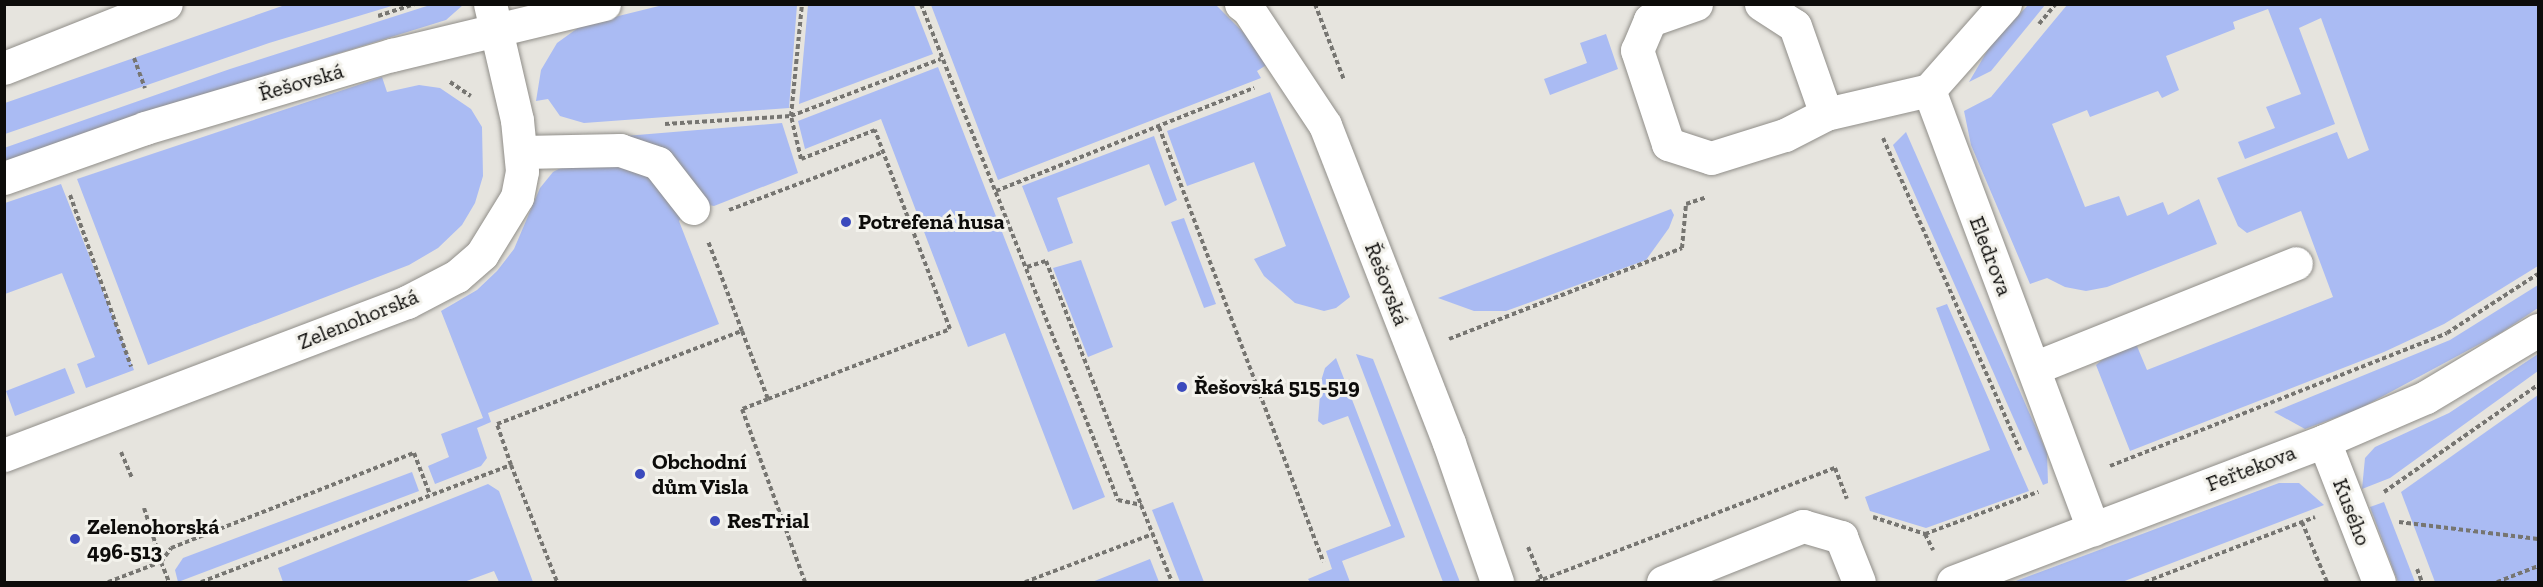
<!DOCTYPE html>
<meta charset="utf-8">
<style>
body{margin:0}
#map{position:relative;width:2543px;height:587px;overflow:hidden;background:#e6e4de;font-family:"Zilla Slab",serif}
div>[style]{position:absolute}
[style*='--x']{left:calc(var(--x)*1px);top:calc(var(--y)*1px);width:calc(var(--w)*1px);rotate:calc(var(--a)*1deg)}
.green>*{inset:0;background:#aabbf3}
.path>*{height:4px;margin-top:-2px;transform-origin:0;background:repeating-linear-gradient(90deg,#767571 0 4.5px,transparent 0 7.5px)}
.roads{filter:drop-shadow(0 0 2px #908e89) drop-shadow(0 0 2px #908e89)}
.minor>*{height:33px;margin:-16.5px;padding:0 16.5px;transform-origin:16.5px;border-radius:16.5px;background:#fff}
.dots>*{width:16px;height:16px;translate:-50% -50%;box-sizing:border-box;border:3px solid #f3f2ec;border-radius:50%}
span{translate:-50% -50%;white-space:nowrap;text-align:center;line-height:1.15;-webkit-text-stroke:6px #f3f2ec;paint-order:stroke}
.street-label{font-size:22px;color:#0d0c0a}
.poi-label{font-size:22px;color:#0d0c0a;font-weight:700}
.left{translate:0 -50%;text-align:left}
.frame{position:absolute;inset:0;border:6px solid #0d0c0a;pointer-events:none}
</style>
<div id="map">
<div class="green">
<i style="clip-path:polygon(285px 5px,395px 5px,269px 43px,5px 134px,5px 103px)"></i>
<i style="clip-path:polygon(430px 5px,463px 5px,446px 20px,188px 100px,5px 164px,4px 148px,230px 69px)"></i>
<i style="clip-path:polygon(663px 5px,797px 5px,789px 108px,584px 123px,560px 116px,548px 99px,536px 101px,541px 70px,557px 43px,582px 25px)"></i>
<i style="clip-path:polygon(808px 5px,914px 5px,933px 54px,799px 104px)"></i>
<i style="clip-path:polygon(931px 5px,1216px 5px,1247px 36px,1268px 64px,1257px 71px,1261px 78px,998px 180px)"></i>
<i style="clip-path:polygon(2028px 5px,2045px 5px,1991px 71px,1969px 82px,1990px 46px)"></i>
<i style="clip-path:polygon(2067px 5px,2538px 5px,2538px 266px,2444px 324px,2384px 352px,2130px 451px,2096px 365px,2115px 349px,2134px 339px,2147px 370px,2333px 297px,2301px 211px,2247px 233px,2238px 226px,2217px 178px,2337px 132px,2348px 159px,2369px 150px,2321px 18px,2299px 28px,2335px 124px,2245px 159px,2238px 142px,2275px 128px,2266px 107px,2301px 94px,2268px 9px,2233px 22px,2235px 29px,2166px 56px,2179px 90px,2162px 98px,2158px 91px,2090px 117px,2087px 110px,2052px 124px,2085px 207px,2119px 196px,2127px 216px,2163px 202px,2168px 215px,2199px 199px,2217px 244px,2107px 287px,2086px 291px,2065px 287px,2047px 278px,2030px 284px,1971px 145px,1964px 111px,1991px 97px)"></i>
<i style="clip-path:polygon(1606px 34px,1618px 69px,1550px 95px,1544px 79px,1587px 63px,1580px 43px)"></i>
<i style="clip-path:polygon(938px 67px,1105px 497px,1073px 510px,1005px 333px,968px 347px,881px 119px,805px 149px,798px 121px)"></i>
<i style="clip-path:polygon(382px 77px,387px 92px,419px 85px,440px 88px,471px 109px,482px 127px,483px 176px,475px 203px,462px 225px,438px 248px,409px 265px,148px 365px,77px 179px)"></i>
<i style="clip-path:polygon(1270px 92px,1350px 297px,1336px 308px,1324px 311px,1295px 303px,1264px 276px,1254px 259px,1286px 246px,1254px 162px,1187px 186px,1167px 131px)"></i>
<i style="clip-path:polygon(782px 123px,798px 173px,714px 206px,703px 204px,601px 138px)"></i>
<i style="clip-path:polygon(1906px 132px,2047px 453px,2048px 483px,2043px 485px,1893px 145px)"></i>
<i style="clip-path:polygon(1154px 136px,1177px 200px,1165px 206px,1149px 164px,1057px 198px,1073px 243px,1048px 252px,1022px 186px)"></i>
<i style="clip-path:polygon(615px 162px,644px 172px,684px 213px,679px 221px,719px 324px,488px 413px,491px 422px,477px 428px,487px 458px,481px 466px,435px 484px,428px 466px,449px 457px,441px 434px,483px 418px,441px 311px,477px 290px,497px 271px,514px 249px,540px 188px,553px 172px,570px 163px)"></i>
<i style="clip-path:polygon(61px 184px,134px 370px,86px 388px,77px 364px,95px 357px,62px 273px,5px 294px,5px 203px)"></i>
<i style="clip-path:polygon(1671px 209px,1674px 215px,1669px 228px,1646px 260px,1506px 311px,1474px 311px,1438px 298px)"></i>
<i style="clip-path:polygon(1184px 218px,1216px 304px,1204px 308px,1171px 222px)"></i>
<i style="clip-path:polygon(1081px 260px,1113px 347px,1088px 357px,1053px 268px)"></i>
<i style="clip-path:polygon(2538px 285px,2538px 308px,2502px 332px,2359px 409px,2305px 429px,2274px 412px,2450px 340px)"></i>
<i style="clip-path:polygon(1947px 304px,2029px 491px,1926px 528px,1870px 511px,1865px 497px,1990px 450px,1936px 308px)"></i>
<i style="clip-path:polygon(1356px 354px,1373px 359px,1460px 582px,1443px 582px)"></i>
<i style="clip-path:polygon(2538px 354px,2538px 371px,2390px 478px,2362px 489px,2365px 458px,2375px 447px,2449px 413px)"></i>
<i style="clip-path:polygon(1336px 358px,1405px 537px,1342px 561px,1350px 582px,1310px 582px,1308px 579px,1332px 569px,1326px 551px,1391px 526px,1348px 416px,1323px 425px,1318px 421px,1321px 381px,1325px 368px)"></i>
<i style="clip-path:polygon(65px 368px,75px 393px,15px 416px,6px 391px)"></i>
<i style="clip-path:polygon(2538px 395px,2538px 582px,2435px 582px,2401px 492px)"></i>
<i style="clip-path:polygon(412px 472px,419px 491px,178px 582px,175px 570px,183px 558px)"></i>
<i style="clip-path:polygon(2279px 483px,2299px 483px,2324px 505px,2122px 582px,2013px 582px)"></i>
<i style="clip-path:polygon(488px 484px,499px 491px,533px 582px,499px 582px,494px 571px,464px 582px,283px 582px,278px 568px)"></i>
<i style="clip-path:polygon(1173px 502px,1204px 582px,1180px 582px,1152px 510px)"></i>
<i style="clip-path:polygon(2384px 502px,2415px 582px,2398px 582px,2370px 507px)"></i>
<i style="clip-path:polygon(1150px 559px,1159px 582px,1092px 582px)"></i>
</div>
<div class="path">
<i style="--x:921;--y:4;--w:534;--a:68.34"></i>
<i style="--x:1118;--y:500;--w:24;--a:12"></i>
<i style="--x:1141;--y:505;--w:83;--a:68.1"></i>
<i style="--x:1315;--y:4;--w:81;--a:69.1"></i>
<i style="--x:378;--y:16;--w:39;--a:-18"></i>
<i style="--x:2039;--y:24;--w:26;--a:-50"></i>
<i style="--x:134;--y:58;--w:32;--a:70"></i>
<i style="--x:450;--y:82;--w:25;--a:34"></i>
<i style="--x:665;--y:124;--w:126;--a:-3.6"></i>
<i style="--x:791;--y:116;--w:160;--a:-20.8"></i>
<i style="--x:1159;--y:127;--w:465;--a:69.3"></i>
<i style="--x:1883;--y:138;--w:341;--a:66.3"></i>
<i style="--x:996;--y:191;--w:278;--a:-21.8"></i>
<i style="--x:70;--y:195;--w:182;--a:70.4"></i>
<i style="--x:729;--y:210;--w:165;--a:-20.6"></i>
<i style="--x:1027;--y:267;--w:20;--a:-18"></i>
<i style="--x:1046;--y:261;--w:262;--a:68.7"></i>
<i style="--x:742;--y:331;--w:73;--a:69.1"></i>
<i style="--x:768;--y:399;--w:195;--a:-21"></i>
<i style="--x:950;--y:329;--w:213;--a:-110.7"></i>
<i style="--x:875;--y:130;--w:79;--a:158.6"></i>
<i style="--x:801;--y:159;--w:44;--a:-103.1"></i>
<i style="--x:791;--y:116;--w:113;--a:-84.4"></i>
<i style="--x:1449;--y:339;--w:250;--a:-21.3"></i>
<i style="--x:1682;--y:248;--w:44;--a:-84.8"></i>
<i style="--x:1686;--y:204;--w:22;--a:-18"></i>
<i style="--x:768;--y:399;--w:28;--a:159"></i>
<i style="--x:742;--y:409;--w:184;--a:70"></i>
<i style="--x:121;--y:452;--w:28;--a:67"></i>
<i style="--x:511;--y:465;--w:43;--a:-108.9"></i>
<i style="--x:497;--y:424;--w:262;--a:-20.8"></i>
<i style="--x:742;--y:331;--w:96;--a:-110.7"></i>
<i style="--x:2110;--y:466;--w:362;--a:-21.5"></i>
<i style="--x:2447;--y:333;--w:108;--a:-33"></i>
<i style="--x:2384;--y:492;--w:188;--a:-34.8"></i>
<i style="--x:144;--y:508;--w:56;--a:72.2"></i>
<i style="--x:1873;--y:517;--w:55;--a:18.1"></i>
<i style="--x:1925;--y:534;--w:121;--a:-20.4"></i>
<i style="--x:2302;--y:522;--w:65;--a:67.4"></i>
<i style="--x:2399;--y:522;--w:140;--a:7"></i>
<i style="--x:1925;--y:534;--w:18;--a:63"></i>
<i style="--x:1528;--y:547;--w:36;--a:67"></i>
<i style="--x:161;--y:562;--w:17;--a:-54"></i>
<i style="--x:171;--y:548;--w:261;--a:-21.4"></i>
<i style="--x:414;--y:453;--w:45;--a:69.1"></i>
<i style="--x:2417;--y:569;--w:14;--a:69"></i>
<i style="--x:108;--y:582;--w:57;--a:-20.7"></i>
<i style="--x:161;--y:562;--w:22;--a:68"></i>
<i style="--x:201;--y:582;--w:331;--a:-20.7"></i>
<i style="--x:511;--y:465;--w:126;--a:68.5"></i>
<i style="--x:1025;--y:582;--w:137;--a:-20.6"></i>
<i style="--x:1536;--y:582;--w:320;--a:-20.9"></i>
<i style="--x:1835;--y:468;--w:33;--a:69"></i>
<i style="--x:2145;--y:582;--w:182;--a:-20.9"></i>
<i style="--x:2497;--y:582;--w:44;--a:-21.3"></i>
</div>
<div class="roads">
<div class="minor">
<i style="--x:1241;--y:4;--w:9;--a:36"></i>
<i style="--x:1248;--y:9;--w:139;--a:56.4"></i>
<i style="--x:1325;--y:125;--w:341;--a:68.7"></i>
<i style="--x:1449;--y:443;--w:147;--a:70.9"></i>
<i style="--x:1696;--y:4;--w:49;--a:160.8"></i>
<i style="--x:1650;--y:20;--w:33;--a:113"></i>
<i style="--x:1637;--y:50;--w:99;--a:71.7"></i>
<i style="--x:1668;--y:144;--w:45;--a:18"></i>
<i style="--x:1711;--y:158;--w:77;--a:-17.3"></i>
<i style="--x:1785;--y:135;--w:46;--a:-27.1"></i>
<i style="--x:1826;--y:114;--w:106;--a:-13.1"></i>
<i style="--x:1761;--y:4;--w:40;--a:32.9"></i>
<i style="--x:1795;--y:26;--w:93;--a:70.6"></i>
<i style="--x:2005;--y:4;--w:115;--a:131.5"></i>
<i style="--x:1929;--y:90;--w:469;--a:69.5"></i>
<i style="--x:4;--y:68;--w:174;--a:-21.6"></i>
<i style="--x:522;--y:152;--w:98;--a:-1.2"></i>
<i style="--x:620;--y:150;--w:40;--a:18.9"></i>
<i style="--x:658;--y:163;--w:57;--a:52.1"></i>
<i style="--x:4;--y:178;--w:150;--a:-19.5"></i>
<i style="--x:145;--y:128;--w:258;--a:-16.5"></i>
<i style="--x:392;--y:55;--w:218;--a:-13.5"></i>
<i style="--x:2034;--y:368;--w:282;--a:-21.8"></i>
<i style="--x:2324;--y:441;--w:151;--a:68.7"></i>
<i style="--x:4;--y:455;--w:431;--a:-20.8"></i>
<i style="--x:407;--y:302;--w:56;--a:-27.5"></i>
<i style="--x:457;--y:276;--w:33;--a:-41"></i>
<i style="--x:482;--y:254;--w:67;--a:-58.4"></i>
<i style="--x:517;--y:197;--w:26;--a:-79"></i>
<i style="--x:522;--y:171;--w:51;--a:-95.6"></i>
<i style="--x:517;--y:120;--w:119;--a:-103.1"></i>
<i style="--x:1663;--y:582;--w:151;--a:-21.8"></i>
<i style="--x:1803;--y:526;--w:40;--a:16"></i>
<i style="--x:1841;--y:537;--w:48;--a:68.2"></i>
<i style="--x:1953;--y:582;--w:397;--a:-20.8"></i>
<i style="--x:2324;--y:441;--w:111;--a:-23.3"></i>
<i style="--x:2426;--y:397;--w:131;--a:-30.9"></i>
</div>
</div>
<div class="dots">
<i style="left:846px;top:222px;background:#3b4abd"></i>
<i style="left:1182px;top:387px;background:#3b4abd"></i>
<i style="left:640px;top:474px;background:#3b4abd"></i>
<i style="left:715px;top:521px;background:#3b4abd"></i>
<i style="left:75px;top:539px;background:#3b4abd"></i>
</div>
<div class="street-label">
<span style="left:301px;top:82px;rotate:-16deg">Řešovská</span>
<span style="left:1991px;top:256px;rotate:69deg">Eledrova</span>
<span style="left:1387px;top:284px;rotate:69deg">Řešovská</span>
<span style="left:358px;top:319px;rotate:-22deg">Zelenohorská</span>
<span style="left:2251px;top:468px;rotate:-21deg">Feřtekova</span>
<span style="left:2352px;top:512px;rotate:69deg">Kusého</span>
</div>
<div class="poi-label">
<span class="left" style="left:858px;top:222px">Potrefená husa</span>
<span class="left" style="left:1194px;top:387px">Řešovská 515-519</span>
<span class="left" style="left:652px;top:474px">Obchodní<br>dům Visla</span>
<span class="left" style="left:727px;top:521px">ResTrial</span>
<span class="left" style="left:87px;top:539px">Zelenohorská<br>496-513</span>
</div>
<div class="frame"></div>
</div>
